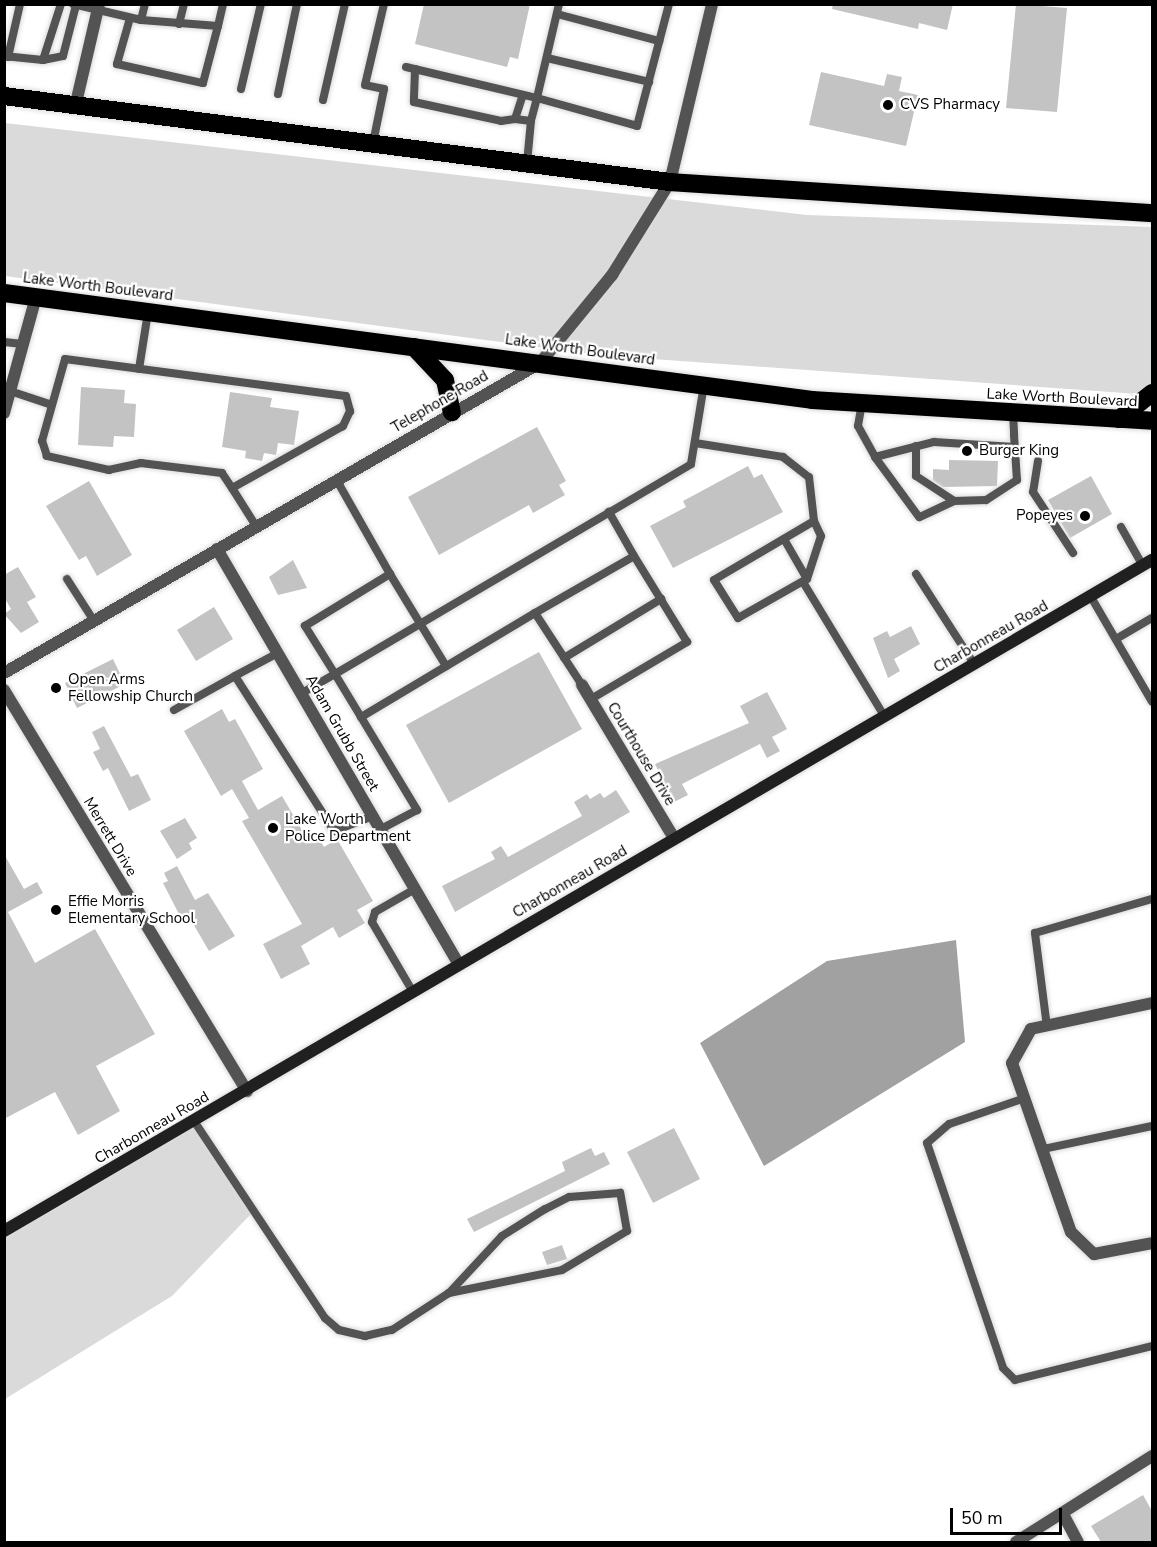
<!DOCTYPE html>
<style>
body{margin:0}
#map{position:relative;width:1157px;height:1547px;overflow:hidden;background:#fff;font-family:"Nunito Sans",sans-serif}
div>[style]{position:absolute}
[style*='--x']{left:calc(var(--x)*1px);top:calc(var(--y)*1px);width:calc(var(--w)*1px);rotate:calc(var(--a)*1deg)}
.green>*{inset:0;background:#dadada}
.water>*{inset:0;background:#a1a1a1}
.building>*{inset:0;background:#c3c3c3}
.roads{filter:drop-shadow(0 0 2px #dbdbdb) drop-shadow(0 0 2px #dbdbdb)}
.lane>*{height:8px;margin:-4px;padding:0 4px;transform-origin:4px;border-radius:4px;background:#535353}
.street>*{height:12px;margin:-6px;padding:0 6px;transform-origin:6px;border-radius:6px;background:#535353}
.secondary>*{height:12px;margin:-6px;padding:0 6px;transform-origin:6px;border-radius:6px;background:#202020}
.highway>*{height:18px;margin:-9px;padding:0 9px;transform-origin:9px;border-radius:9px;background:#000}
.dots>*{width:16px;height:16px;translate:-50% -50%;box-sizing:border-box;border:3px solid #fff;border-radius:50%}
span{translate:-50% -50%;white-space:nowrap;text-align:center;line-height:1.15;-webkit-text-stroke:4.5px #fff;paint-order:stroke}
.poi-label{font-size:15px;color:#000}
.left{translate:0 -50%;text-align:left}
.right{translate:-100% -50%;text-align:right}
.street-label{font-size:15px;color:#000}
.frame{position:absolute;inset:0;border:6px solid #000;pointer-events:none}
.scale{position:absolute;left:950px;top:1508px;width:112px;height:27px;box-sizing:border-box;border:3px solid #000;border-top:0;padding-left:8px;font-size:18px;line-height:21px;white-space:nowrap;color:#000;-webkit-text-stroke:4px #fff;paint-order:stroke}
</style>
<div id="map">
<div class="green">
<i style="clip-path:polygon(5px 123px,807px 215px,1152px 227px,1152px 395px,598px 355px,5px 276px)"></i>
<i style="clip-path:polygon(194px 1121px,252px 1213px,172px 1296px,5px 1399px,5px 1231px)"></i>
</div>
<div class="water">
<i style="clip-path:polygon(956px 940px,965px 1042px,764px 1166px,700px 1043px,827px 961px)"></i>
</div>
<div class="building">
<i style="clip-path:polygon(424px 4px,530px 4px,518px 59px,510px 57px,507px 67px,415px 44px)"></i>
<i style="clip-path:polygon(833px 4px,953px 4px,947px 30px,919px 23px,918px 29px,832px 9px)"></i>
<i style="clip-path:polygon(1016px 4px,1067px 8px,1057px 112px,1006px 108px)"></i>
<i style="clip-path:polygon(821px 72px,884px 86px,887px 74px,902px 77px,899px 91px,918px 95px,906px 146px,809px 125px)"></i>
<i style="clip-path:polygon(81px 387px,125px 390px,124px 403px,136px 404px,134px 437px,114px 436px,113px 447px,78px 445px)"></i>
<i style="clip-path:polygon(230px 392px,272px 398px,270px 407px,299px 411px,294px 445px,278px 443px,276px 455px,264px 453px,262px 461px,245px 458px,246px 451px,222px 447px)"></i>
<i style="clip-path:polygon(537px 427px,566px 481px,559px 485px,565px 495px,533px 513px,529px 505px,439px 555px,408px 497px)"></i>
<i style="clip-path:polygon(949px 460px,998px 461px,997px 486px,943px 487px,933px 480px,933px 469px,949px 470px)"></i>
<i style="clip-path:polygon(748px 466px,754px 478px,762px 474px,783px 512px,673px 568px,650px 526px,686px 507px,683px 501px)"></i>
<i style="clip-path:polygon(1091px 476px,1112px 514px,1070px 538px,1048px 500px)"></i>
<i style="clip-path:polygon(89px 481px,132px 555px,97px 576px,86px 556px,79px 560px,46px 506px)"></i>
<i style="clip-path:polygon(293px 560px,307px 588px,278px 595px,269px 577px)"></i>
<i style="clip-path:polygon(18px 567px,36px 597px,27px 602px,39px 622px,21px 633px,4px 614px,11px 609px,4px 597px,4px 575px)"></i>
<i style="clip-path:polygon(214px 607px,233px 639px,196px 661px,177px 630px)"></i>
<i style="clip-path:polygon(911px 626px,920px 644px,894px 659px,900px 671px,888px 678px,873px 638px,887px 631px,890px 637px)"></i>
<i style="clip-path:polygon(539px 652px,582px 729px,449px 803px,406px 725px)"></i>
<i style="clip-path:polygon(113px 659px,125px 684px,77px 708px,65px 683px)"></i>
<i style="clip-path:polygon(767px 692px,787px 729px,772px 737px,780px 751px,767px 758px,760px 744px,682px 784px,688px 795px,674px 802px,655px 764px,749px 723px,740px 706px)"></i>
<i style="clip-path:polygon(222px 709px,229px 722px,235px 719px,263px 769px,242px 781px,258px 810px,282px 796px,307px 839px,316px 834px,324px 847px,337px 839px,373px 901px,357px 910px,365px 923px,339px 938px,333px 927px,301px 946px,310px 964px,281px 979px,263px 944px,302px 924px,242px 821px,249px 818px,232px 789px,221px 796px,184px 731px)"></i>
<i style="clip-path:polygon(104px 726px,131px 777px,138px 774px,151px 800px,129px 811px,108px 768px,103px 771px,93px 752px,100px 749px,92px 732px)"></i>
<i style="clip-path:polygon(616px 790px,630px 812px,455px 912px,442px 886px,495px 859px,491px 852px,501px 846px,508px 857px,582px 816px,574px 802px,587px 794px,590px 799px,600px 793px,604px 798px)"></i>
<i style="clip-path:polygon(185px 818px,197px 838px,189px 843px,192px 849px,177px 859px,160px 831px)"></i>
<i style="clip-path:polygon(4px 854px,24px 889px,37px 882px,43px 893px,8px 912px,35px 963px,95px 929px,155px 1034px,96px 1066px,120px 1111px,78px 1135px,55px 1092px,4px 1119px)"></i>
<i style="clip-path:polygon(177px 866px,195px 900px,208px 893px,235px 936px,209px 951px,188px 915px,181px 918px,163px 883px,168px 881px,164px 873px)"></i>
<i style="clip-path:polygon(674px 1128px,700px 1179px,653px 1203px,627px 1152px)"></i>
<i style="clip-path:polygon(591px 1148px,595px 1156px,604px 1152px,610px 1164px,474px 1232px,467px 1219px,565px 1171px,562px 1162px)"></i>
<i style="clip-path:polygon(562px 1245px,567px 1259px,547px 1265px,542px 1252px)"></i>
<i style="clip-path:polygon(1143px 1495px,1152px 1511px,1152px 1542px,1101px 1542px,1091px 1526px)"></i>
</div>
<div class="roads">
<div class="lane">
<i style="--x:73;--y:4;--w:70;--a:13.2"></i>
<i style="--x:141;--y:20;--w:16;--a:-76"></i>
<i style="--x:559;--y:4;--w:97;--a:103.2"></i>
<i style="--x:537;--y:98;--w:104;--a:15.6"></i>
<i style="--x:637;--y:126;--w:126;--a:-75.3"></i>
<i style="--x:557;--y:14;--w:106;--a:14.8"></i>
<i style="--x:130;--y:18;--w:48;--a:105.8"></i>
<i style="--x:117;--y:64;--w:88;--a:12.5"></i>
<i style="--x:203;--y:83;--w:59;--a:-75.3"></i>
<i style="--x:218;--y:26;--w:77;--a:-175.5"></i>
<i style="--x:179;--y:24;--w:21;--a:-76"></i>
<i style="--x:218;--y:26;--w:23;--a:-77"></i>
<i style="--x:4;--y:56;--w:39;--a:6"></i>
<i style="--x:43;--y:60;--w:59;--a:-72.2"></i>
<i style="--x:8;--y:57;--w:54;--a:-77.2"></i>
<i style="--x:547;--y:58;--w:105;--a:13.2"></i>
<i style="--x:43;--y:60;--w:20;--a:-11"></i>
<i style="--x:63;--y:56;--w:53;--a:-75.7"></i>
<i style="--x:406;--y:67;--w:135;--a:13.3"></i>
<i style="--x:537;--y:98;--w:24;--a:105"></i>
<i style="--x:531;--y:121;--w:16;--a:-173"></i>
<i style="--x:415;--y:69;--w:33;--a:92"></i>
<i style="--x:414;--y:102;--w:89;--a:12.3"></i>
<i style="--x:501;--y:121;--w:14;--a:-8"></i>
<i style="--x:515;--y:119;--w:25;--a:-72"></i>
<i style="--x:241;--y:89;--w:87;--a:-76.8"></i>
<i style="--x:278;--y:94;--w:92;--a:-78.1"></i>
<i style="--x:323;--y:100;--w:98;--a:-77.1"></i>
<i style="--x:373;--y:143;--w:55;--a:-78.5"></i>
<i style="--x:384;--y:89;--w:19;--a:-168"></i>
<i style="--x:365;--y:85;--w:83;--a:-76.8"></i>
<i style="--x:527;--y:163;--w:42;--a:-84.6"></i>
<i style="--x:4;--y:342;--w:19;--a:6"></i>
<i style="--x:139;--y:369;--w:58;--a:-81"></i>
<i style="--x:10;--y:391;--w:44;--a:18.4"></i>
<i style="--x:862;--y:403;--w:23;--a:100"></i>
<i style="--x:858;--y:426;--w:35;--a:61"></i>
<i style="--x:1013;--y:413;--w:22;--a:87"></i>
<i style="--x:1014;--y:435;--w:45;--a:86.2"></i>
<i style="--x:1017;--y:480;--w:37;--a:147"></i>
<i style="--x:986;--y:500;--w:32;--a:178"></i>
<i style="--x:954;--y:501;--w:38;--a:155"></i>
<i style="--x:919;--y:517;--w:74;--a:-126.3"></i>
<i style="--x:875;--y:457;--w:61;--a:-14.3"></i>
<i style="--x:934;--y:442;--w:81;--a:3.5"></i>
<i style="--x:695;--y:443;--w:89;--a:9"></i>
<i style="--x:783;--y:457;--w:33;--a:38"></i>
<i style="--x:809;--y:477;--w:44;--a:83.5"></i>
<i style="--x:814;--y:521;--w:116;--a:149.5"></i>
<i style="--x:714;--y:580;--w:45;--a:57.7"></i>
<i style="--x:738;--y:618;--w:79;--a:-29.5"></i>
<i style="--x:807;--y:579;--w:46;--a:-119.9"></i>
<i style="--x:916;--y:446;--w:30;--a:90"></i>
<i style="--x:916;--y:476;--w:45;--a:33.3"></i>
<i style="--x:1038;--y:461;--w:31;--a:99"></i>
<i style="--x:1033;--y:492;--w:73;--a:56.7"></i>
<i style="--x:232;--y:488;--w:18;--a:-124"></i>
<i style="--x:222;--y:473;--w:82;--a:-173"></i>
<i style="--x:141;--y:463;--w:33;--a:168"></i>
<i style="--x:109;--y:470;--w:64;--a:-167.3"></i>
<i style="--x:47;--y:456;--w:16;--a:-108"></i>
<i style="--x:42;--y:441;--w:85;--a:-74.3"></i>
<i style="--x:65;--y:359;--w:283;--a:7.5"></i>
<i style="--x:346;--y:396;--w:16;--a:75"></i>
<i style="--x:350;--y:411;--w:17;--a:115"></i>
<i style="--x:343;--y:426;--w:127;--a:150.8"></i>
<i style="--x:232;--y:488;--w:45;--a:57.7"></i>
<i style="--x:1121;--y:527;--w:45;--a:60.6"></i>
<i style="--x:390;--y:574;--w:108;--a:58.7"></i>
<i style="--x:916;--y:574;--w:107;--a:57.2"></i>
<i style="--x:67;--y:579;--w:50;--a:57.3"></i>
<i style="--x:807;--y:579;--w:45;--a:-72"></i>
<i style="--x:821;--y:536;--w:17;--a:-115"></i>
<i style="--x:803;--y:582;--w:157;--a:58.8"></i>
<i style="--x:1091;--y:597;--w:121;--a:59.8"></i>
<i style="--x:535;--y:613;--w:114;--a:-29.9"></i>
<i style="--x:634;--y:556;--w:51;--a:-119.6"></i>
<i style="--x:1116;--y:639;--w:42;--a:-30.3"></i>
<i style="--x:278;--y:653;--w:49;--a:151.9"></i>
<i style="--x:235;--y:676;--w:184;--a:57.4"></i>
<i style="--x:334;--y:831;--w:42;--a:-21"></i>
<i style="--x:564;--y:658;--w:114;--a:-31.3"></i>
<i style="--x:582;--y:685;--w:86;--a:-123.1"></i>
<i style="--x:535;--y:613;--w:203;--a:149.1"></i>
<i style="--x:361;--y:717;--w:50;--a:-121.2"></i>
<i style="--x:335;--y:674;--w:413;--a:-30.5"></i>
<i style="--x:691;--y:464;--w:80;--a:-80.7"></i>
<i style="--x:302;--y:693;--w:38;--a:-30"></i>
<i style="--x:335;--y:674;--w:57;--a:-122"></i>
<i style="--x:305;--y:626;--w:100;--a:-31.5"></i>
<i style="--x:390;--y:574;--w:109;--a:-119.6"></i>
<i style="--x:591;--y:699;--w:112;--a:-30.7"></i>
<i style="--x:687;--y:642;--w:101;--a:-121.6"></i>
<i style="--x:174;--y:710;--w:70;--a:-29.1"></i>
<i style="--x:361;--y:717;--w:109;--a:58.9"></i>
<i style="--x:417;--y:810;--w:41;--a:152.2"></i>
<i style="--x:413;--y:992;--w:81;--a:-120.4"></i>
<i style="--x:372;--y:922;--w:10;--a:-73"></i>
<i style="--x:375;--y:912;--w:46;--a:-29.9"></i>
<i style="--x:1047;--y:1027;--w:95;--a:-97.3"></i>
<i style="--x:1035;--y:933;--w:122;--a:-16.2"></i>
<i style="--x:1025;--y:1098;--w:80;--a:161.1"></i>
<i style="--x:949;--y:1124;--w:29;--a:139"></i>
<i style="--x:927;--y:1143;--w:237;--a:71.3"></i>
<i style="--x:1003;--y:1368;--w:17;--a:45"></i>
<i style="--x:1015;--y:1380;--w:141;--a:-13.9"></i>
<i style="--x:194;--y:1121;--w:237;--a:56.4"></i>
<i style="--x:325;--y:1318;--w:18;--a:41"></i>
<i style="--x:339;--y:1330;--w:27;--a:13"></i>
<i style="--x:365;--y:1336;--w:28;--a:-13"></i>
<i style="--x:392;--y:1330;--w:68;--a:-33"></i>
<i style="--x:449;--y:1293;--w:115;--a:-11.5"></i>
<i style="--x:562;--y:1270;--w:76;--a:-31"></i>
<i style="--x:627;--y:1231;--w:39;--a:-100"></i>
<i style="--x:620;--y:1193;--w:51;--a:175.5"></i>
<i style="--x:569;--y:1197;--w:27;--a:153"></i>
<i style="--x:545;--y:1209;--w:51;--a:147.9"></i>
<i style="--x:502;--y:1236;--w:78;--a:132.9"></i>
<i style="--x:1043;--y:1149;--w:111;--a:-11.9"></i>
</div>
<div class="street">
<i style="--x:76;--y:103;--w:102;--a:-76.9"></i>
<i style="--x:4;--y:413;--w:120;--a:-74.6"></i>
<i style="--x:217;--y:549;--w:480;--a:59.8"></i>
<i style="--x:4;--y:673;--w:619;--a:-30.04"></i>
<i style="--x:540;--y:363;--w:114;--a:-50.7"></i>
<i style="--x:612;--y:275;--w:110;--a:-58.1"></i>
<i style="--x:670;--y:182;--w:183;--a:-76.7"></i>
<i style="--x:582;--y:685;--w:179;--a:59"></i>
<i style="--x:4;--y:690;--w:469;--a:58.8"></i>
<i style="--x:1152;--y:1003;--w:124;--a:167.9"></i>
<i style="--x:1031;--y:1029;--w:39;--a:119"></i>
<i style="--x:1012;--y:1063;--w:179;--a:70.8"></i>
<i style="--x:1071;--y:1232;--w:32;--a:44"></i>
<i style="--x:1094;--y:1254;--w:59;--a:-10.7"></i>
<i style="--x:1063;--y:1514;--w:32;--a:62"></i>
<i style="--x:1016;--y:1542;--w:161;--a:-32.3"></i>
</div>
<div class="secondary">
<i style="--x:4;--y:1231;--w:1330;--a:-30.31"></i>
</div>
<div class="highway">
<i style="--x:4;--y:96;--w:672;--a:7.36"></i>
<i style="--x:670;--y:182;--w:483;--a:3.7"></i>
<i style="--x:4;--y:293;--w:815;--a:7.54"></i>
<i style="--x:812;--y:400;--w:341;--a:3.5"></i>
<i style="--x:414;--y:347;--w:45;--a:46.8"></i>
<i style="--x:445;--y:380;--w:33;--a:78"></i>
<i style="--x:1119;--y:419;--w:42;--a:-38.2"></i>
</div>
</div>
<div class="dots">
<i style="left:888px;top:105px;background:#000"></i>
<i style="left:967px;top:451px;background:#000"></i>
<i style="left:1085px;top:516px;background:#000"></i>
<i style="left:56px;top:688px;background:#000"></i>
<i style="left:273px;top:828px;background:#000"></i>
<i style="left:56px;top:910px;background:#000"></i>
</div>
<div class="poi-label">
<span class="left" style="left:900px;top:105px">CVS Pharmacy</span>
<span class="left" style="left:979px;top:451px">Burger King</span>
<span class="right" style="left:1073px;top:516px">Popeyes</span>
<span class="left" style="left:68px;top:688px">Open Arms<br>Fellowship Church</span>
<span class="left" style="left:285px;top:828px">Lake Worth<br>Police Department</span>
<span class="left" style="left:68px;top:910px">Effie Morris<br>Elementary School</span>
</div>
<div class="street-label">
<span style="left:98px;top:287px;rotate:7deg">Lake Worth Boulevard</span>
<span style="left:580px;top:350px;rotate:8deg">Lake Worth Boulevard</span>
<span style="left:1062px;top:398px;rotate:3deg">Lake Worth Boulevard</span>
<span style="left:440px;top:402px;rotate:-30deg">Telephone Road</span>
<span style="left:991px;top:637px;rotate:-30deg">Charbonneau Road</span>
<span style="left:342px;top:733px;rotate:60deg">Adam Grubb Street</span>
<span style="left:641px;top:754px;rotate:59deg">Courthouse Drive</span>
<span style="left:110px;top:837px;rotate:59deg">Merrett Drive</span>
<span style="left:570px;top:882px;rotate:-30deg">Charbonneau Road</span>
<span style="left:152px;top:1128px;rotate:-30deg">Charbonneau Road</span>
</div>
<div class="frame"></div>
<div class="scale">50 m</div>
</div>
